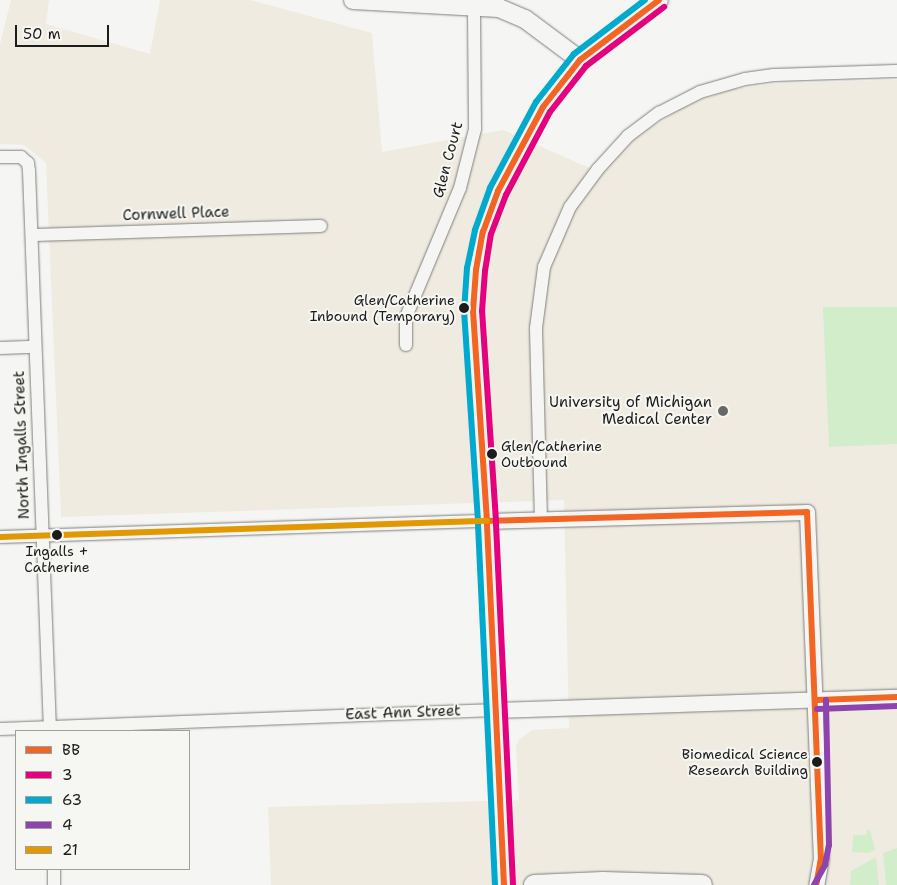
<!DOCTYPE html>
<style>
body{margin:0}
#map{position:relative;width:897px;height:885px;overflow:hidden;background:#f5f5f3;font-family:"Shantell Sans",sans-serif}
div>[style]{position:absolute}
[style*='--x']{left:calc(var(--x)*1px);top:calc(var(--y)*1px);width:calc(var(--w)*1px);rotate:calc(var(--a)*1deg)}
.built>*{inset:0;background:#f0ebe1}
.green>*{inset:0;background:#d2edca}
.roads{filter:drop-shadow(0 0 1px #7e7e7d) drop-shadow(0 0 1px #7e7e7d)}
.minor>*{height:12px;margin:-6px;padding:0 6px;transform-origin:6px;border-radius:6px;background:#f5f5f3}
.tertiary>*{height:15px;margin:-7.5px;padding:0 7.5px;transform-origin:7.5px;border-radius:7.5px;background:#f5f5f3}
.secondary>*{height:18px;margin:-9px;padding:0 9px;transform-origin:9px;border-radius:9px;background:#f5f5f3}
.primary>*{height:20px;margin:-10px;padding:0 10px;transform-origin:10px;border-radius:10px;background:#f5f5f3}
.bus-1>*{height:6px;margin:-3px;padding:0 3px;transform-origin:3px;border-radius:3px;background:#f26522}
.bus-2>*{height:6px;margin:-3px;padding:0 3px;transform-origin:3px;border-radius:3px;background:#e5007d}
.bus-3>*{height:6px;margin:-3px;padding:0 3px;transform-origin:3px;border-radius:3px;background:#00a9ce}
.bus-4>*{height:6px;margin:-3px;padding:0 3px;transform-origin:3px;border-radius:3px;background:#8e44ad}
.bus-5>*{height:6px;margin:-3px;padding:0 3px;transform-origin:3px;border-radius:3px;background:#e19803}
.dots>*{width:14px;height:14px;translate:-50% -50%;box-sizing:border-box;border:2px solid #f6f6f2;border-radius:50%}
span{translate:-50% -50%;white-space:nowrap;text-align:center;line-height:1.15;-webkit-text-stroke:4px #f6f6f2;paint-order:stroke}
.bus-label{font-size:14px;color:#1c1c1c}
.right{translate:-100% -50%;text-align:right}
.left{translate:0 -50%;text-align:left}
.street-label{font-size:15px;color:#1c1c1c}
.poi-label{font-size:15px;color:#1c1c1c}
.legend{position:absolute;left:15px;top:730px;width:175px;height:140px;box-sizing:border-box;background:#f6f6f2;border:1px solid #9f9f9c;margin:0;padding:6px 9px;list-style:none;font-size:15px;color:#1c1c1c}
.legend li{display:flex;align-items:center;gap:10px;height:25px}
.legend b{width:25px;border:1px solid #9f9f9c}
.scale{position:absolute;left:15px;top:25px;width:94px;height:22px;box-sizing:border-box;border:2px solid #1c1c1c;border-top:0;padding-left:6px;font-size:15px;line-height:18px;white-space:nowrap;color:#1c1c1c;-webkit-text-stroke:4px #f6f6f2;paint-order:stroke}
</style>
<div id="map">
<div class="built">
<i style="clip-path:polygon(11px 0,49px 0,46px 24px,150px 54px,160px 0,250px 0,372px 33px,382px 152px,503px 130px,601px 173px,637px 137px,685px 105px,729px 90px,773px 84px,897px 80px,897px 885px,271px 885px,268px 807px,519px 800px,516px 746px,519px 740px,532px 730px,569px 728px,564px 500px,61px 517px,46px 163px,24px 145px,0 144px,0 44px)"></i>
</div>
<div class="green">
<i style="clip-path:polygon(823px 307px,897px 307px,897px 444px,829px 447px)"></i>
<i style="clip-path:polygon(867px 830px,870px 830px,875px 850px,869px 853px,852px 852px,853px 835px,866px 835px)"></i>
<i style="clip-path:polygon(897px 848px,897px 885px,886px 885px,883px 853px)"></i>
<i style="clip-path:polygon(876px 857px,879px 885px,850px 885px,851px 871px)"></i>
</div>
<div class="roads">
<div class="minor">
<i style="--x:0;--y:157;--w:21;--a:0"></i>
<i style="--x:21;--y:157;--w:9;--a:41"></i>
<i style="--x:28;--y:163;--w:8;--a:83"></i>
<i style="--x:29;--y:171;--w:560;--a:87.85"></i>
<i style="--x:33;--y:235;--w:288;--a:-1.8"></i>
<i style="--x:406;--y:345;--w:28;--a:-90"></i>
<i style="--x:406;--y:317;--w:140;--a:-67.3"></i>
<i style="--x:460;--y:188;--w:61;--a:-75.7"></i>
<i style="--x:475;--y:129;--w:124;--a:-90.5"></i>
<i style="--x:0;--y:348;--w:35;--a:-2"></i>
<i style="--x:541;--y:520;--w:192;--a:-91.5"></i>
<i style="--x:536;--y:328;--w:62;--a:-82.5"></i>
<i style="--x:544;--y:267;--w:65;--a:-66.6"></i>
<i style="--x:570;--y:207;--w:47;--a:-53.6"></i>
<i style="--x:598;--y:169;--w:45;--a:-47.7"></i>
<i style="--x:628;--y:136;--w:39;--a:-37"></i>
<i style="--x:659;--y:113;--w:46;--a:-27.1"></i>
<i style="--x:700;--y:92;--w:47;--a:-16.1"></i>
<i style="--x:745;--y:79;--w:29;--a:-8"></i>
<i style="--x:774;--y:75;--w:123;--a:-1.9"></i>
<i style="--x:0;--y:537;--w:487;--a:-1.9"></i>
<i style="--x:0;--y:729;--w:496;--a:-2.2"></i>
<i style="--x:54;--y:869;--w:16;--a:90"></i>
</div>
<div class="tertiary">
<i style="--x:487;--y:521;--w:320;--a:-1.6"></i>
<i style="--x:807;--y:512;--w:346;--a:87.7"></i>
<i style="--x:821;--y:858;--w:27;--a:100"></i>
<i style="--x:496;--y:710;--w:401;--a:-1.9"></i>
</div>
<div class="secondary">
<i style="--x:353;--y:0;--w:146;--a:3.1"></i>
<i style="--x:499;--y:8;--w:28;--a:23"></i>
<i style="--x:525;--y:19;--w:69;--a:36.7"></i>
<i style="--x:504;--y:885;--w:364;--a:-92.7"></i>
<i style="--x:487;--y:521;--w:210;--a:-93.8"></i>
<i style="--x:473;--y:311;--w:41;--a:-85.8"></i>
<i style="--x:476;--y:270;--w:39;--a:-80"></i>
<i style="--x:483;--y:232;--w:44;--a:-69.9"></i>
<i style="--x:498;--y:191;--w:95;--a:-61.8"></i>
<i style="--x:543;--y:107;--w:60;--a:-51.8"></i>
<i style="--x:580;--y:60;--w:99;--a:-37.2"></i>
</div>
<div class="primary">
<i style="--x:534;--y:885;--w:69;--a:-2.5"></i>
<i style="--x:603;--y:882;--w:99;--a:1.7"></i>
</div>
</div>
<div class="bus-1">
<i style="--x:487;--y:521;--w:320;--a:-1.6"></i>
<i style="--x:807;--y:512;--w:346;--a:87.7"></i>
<i style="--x:821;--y:858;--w:27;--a:100"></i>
<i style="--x:817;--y:700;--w:80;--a:-2.1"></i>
<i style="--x:504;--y:885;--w:364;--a:-92.7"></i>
<i style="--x:487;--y:521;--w:210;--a:-93.8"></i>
<i style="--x:473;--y:311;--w:41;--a:-85.8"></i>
<i style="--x:476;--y:270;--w:39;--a:-80"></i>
<i style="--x:483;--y:232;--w:44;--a:-69.9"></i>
<i style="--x:498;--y:191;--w:95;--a:-61.8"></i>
<i style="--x:543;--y:107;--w:60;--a:-51.8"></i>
<i style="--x:580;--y:60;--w:99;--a:-37.2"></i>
</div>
<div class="bus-2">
<i style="--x:513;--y:885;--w:364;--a:-92.7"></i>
<i style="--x:496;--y:521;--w:210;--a:-93.8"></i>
<i style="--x:482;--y:311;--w:40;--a:-85.7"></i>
<i style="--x:485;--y:271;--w:37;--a:-81"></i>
<i style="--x:491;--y:234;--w:42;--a:-69"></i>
<i style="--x:506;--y:195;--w:94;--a:-62.1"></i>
<i style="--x:550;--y:112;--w:58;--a:-52"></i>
<i style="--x:586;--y:66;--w:98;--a:-37.1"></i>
</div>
<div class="bus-3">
<i style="--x:495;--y:885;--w:364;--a:-92.7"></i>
<i style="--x:478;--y:521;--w:209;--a:-93.8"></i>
<i style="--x:464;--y:312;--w:44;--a:-86.1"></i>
<i style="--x:467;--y:268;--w:39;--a:-78"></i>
<i style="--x:475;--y:230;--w:45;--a:-70.3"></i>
<i style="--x:490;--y:188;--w:98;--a:-61.9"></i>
<i style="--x:536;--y:102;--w:61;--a:-51.6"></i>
<i style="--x:574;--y:54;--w:89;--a:-37.3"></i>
</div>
<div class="bus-4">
<i style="--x:817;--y:709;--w:80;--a:-2.1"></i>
<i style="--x:814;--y:885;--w:23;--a:-61"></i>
<i style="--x:825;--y:865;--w:20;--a:-79"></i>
<i style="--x:829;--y:845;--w:145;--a:-91.2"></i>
</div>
<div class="bus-5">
<i style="--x:0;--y:537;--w:487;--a:-1.9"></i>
</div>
<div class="dots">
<i style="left:464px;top:308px;background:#1c1c1c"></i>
<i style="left:723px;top:411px;background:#686867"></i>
<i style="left:492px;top:454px;background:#1c1c1c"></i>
<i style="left:57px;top:535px;background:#1c1c1c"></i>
<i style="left:817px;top:762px;background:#1c1c1c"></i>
</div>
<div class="bus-label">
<span class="right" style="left:455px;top:308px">Glen/Catherine<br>Inbound (Temporary)</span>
<span class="left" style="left:501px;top:454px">Glen/Catherine<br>Outbound</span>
<span style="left:57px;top:559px">Ingalls +<br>Catherine</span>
<span class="right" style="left:808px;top:762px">Biomedical Science<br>Research Building</span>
</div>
<div class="street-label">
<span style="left:448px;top:160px;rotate:-75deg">Glen Court</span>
<span style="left:176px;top:214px;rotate:-2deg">Cornwell Place</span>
<span style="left:22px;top:445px;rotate:-92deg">North Ingalls Street</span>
<span style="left:403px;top:713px;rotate:-2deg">East Ann Street</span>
</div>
<div class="poi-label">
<span class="right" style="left:712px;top:411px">University of Michigan<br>Medical Center</span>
</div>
<ul class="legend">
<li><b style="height:6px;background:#f26522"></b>BB</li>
<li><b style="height:6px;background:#e5007d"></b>3</li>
<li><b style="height:6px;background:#00a9ce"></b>63</li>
<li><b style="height:6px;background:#8e44ad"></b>4</li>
<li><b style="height:6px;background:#e19803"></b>21</li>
</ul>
<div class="scale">50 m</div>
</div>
